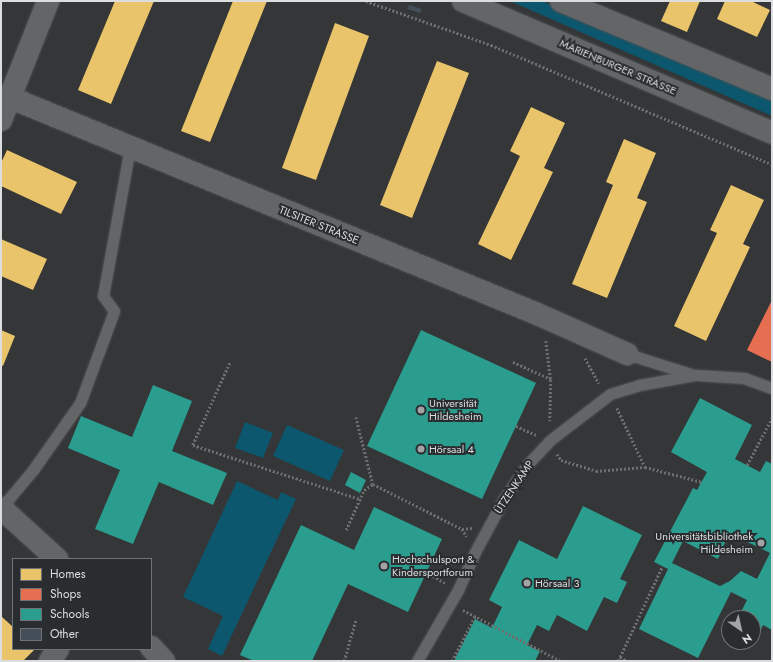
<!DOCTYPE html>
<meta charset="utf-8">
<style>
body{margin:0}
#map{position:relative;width:773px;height:662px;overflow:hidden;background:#343638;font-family:Jost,sans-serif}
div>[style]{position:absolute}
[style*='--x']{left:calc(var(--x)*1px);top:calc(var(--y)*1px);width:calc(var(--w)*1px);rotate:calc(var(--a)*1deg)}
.green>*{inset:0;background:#0c576d}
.homes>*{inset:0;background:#e9c46a}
.shops>*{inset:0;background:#e76f51}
.schools>*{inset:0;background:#2a9d8f}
.building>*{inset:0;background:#434e59}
.path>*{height:2.5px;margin-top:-1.25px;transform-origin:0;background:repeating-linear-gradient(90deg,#6d6e6f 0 2px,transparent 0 4px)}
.roads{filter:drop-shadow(0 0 1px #525355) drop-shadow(0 0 1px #525355)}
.service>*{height:11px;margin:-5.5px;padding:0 5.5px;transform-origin:5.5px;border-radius:5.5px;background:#636566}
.minor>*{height:22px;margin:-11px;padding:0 11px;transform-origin:11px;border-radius:11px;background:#636566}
.secondary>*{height:22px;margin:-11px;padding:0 11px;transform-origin:11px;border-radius:11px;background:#636566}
.dots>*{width:11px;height:11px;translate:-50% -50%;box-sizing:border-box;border:2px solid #292d2f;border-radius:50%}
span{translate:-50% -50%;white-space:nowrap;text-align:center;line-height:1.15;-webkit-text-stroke:4px #292d2f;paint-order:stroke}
.street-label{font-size:11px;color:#dbdddf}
.poi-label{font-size:11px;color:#dbdddf}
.left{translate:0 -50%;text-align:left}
.right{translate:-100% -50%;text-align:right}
.frame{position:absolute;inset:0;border:2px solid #dbdddf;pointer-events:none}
.legend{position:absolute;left:12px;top:558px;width:140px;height:92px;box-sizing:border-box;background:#292d2f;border:1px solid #707375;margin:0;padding:5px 7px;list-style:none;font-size:12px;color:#dbdddf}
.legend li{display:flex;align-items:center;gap:8px;height:20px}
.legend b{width:20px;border:1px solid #707375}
.north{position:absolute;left:721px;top:610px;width:40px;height:40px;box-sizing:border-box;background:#292d2f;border:1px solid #707375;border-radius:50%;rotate:146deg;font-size:11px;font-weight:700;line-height:16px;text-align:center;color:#dbdddf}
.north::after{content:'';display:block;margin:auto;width:14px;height:18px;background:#a1a3a5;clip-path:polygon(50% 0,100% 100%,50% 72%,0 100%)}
</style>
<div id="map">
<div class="green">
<i style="clip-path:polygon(510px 1px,544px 2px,772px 100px,772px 116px)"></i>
<i style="clip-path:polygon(245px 422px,273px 433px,263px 458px,235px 448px)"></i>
<i style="clip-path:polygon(287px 425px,344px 450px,330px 481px,273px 456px)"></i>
<i style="clip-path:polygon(237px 481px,278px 500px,281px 492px,296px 499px,222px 656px,208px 649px,223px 616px,183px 597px)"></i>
</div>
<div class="homes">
<i style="clip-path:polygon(115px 1px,154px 1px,111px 104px,78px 90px)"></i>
<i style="clip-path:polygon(233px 1px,267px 1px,210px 142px,181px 131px)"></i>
<i style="clip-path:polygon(670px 1px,700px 1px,687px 32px,661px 21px)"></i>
<i style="clip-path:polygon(725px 1px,751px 1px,770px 10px,757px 37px,717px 19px)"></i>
<i style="clip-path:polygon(335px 23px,369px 36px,316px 180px,282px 168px)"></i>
<i style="clip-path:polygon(437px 61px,469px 73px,412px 218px,380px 205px)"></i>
<i style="clip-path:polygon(531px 107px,565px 123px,544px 168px,553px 172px,511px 260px,478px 244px,520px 156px,510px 151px)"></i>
<i style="clip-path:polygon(624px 139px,656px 153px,637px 198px,647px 202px,607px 298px,572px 284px,613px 185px,606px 182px)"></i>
<i style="clip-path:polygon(7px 150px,77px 182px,61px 214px,1px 186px,1px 163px)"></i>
<i style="clip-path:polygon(731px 185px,764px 200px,743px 244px,750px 247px,706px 341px,674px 326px,717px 233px,710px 230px)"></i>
<i style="clip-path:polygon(1px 239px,47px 259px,33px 290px,1px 276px)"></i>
<i style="clip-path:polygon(1px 330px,15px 336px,3px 366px,1px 365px)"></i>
<i style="clip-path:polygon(1px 616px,13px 627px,13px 649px,35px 649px,23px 661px,1px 660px)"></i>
</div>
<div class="shops">
<i style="clip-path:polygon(772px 300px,772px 362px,747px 350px)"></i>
</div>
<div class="schools">
<i style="clip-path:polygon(421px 330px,536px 383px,482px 499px,367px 446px)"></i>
<i style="clip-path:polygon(153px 385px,192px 401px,172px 451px,227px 473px,213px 505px,159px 482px,133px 544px,95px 529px,120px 470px,68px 448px,81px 416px,132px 437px)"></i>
<i style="clip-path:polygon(evenodd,700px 398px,752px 425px,735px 459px,760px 472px,766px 461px,772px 464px,772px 630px,763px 625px,760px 632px,753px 628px,753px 618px,738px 618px,747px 600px,731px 592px,698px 658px,639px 629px,668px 569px,654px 562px,693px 488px,697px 490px,707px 472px,671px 452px,700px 398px,729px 533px,770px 553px,757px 579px,741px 571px,730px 581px,720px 586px,672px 563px,683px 541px,718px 559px,729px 533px)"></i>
<i style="clip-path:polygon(351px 472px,366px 480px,360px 493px,345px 485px)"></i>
<i style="clip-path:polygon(583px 506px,642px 535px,620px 579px,627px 582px,617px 603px,604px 597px,587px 631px,557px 615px,549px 631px,537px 625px,527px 645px,540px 651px,535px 661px,454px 661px,475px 619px,492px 628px,502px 607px,489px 600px,519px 540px,557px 559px)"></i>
<i style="clip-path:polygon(374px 507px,442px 539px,408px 612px,348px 584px,312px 661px,254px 661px,240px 655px,301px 525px,354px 550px)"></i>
</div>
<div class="building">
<i style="clip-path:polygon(409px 5px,422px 9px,420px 13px,407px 9px)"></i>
</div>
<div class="path">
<i style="--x:366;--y:1;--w:133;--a:19.4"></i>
<i style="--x:491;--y:45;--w:305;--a:23"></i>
<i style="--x:546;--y:341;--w:39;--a:83"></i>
<i style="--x:551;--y:380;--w:41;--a:91.4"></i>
<i style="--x:585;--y:358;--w:29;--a:61"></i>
<i style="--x:513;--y:362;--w:42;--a:24.1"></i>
<i style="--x:230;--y:363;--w:90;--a:114.3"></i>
<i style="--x:193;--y:445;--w:176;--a:17.9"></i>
<i style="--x:617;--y:408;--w:65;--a:64.6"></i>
<i style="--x:356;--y:417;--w:69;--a:75.8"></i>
<i style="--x:373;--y:484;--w:100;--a:26.8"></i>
<i style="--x:462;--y:529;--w:9;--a:58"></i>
<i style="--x:516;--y:426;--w:22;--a:24"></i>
<i style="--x:557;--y:454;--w:7;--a:56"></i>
<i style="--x:561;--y:460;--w:37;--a:17"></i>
<i style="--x:596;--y:471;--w:49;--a:-4.7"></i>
<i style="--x:645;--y:467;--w:59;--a:14.7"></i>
<i style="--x:747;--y:465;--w:53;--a:-62"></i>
<i style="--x:462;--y:529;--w:10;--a:-6"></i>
<i style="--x:346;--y:530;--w:44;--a:-65.8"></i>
<i style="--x:364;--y:490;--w:11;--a:-34"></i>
<i style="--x:426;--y:572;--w:22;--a:30"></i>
<i style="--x:463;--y:610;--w:110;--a:27.5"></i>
<i style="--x:620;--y:657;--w:99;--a:-65"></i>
<i style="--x:344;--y:661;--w:44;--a:-74.1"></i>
<i style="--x:452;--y:661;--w:51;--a:-62.9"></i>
<i style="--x:618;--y:661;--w:4;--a:-63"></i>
<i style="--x:620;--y:657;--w:9;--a:27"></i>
</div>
<div class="roads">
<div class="service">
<i style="--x:627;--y:354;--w:67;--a:17.4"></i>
<i style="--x:1;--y:508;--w:50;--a:-49.9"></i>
<i style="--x:33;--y:470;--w:82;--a:-55"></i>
<i style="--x:80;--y:403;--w:98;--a:-69.7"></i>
<i style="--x:114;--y:311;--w:19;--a:-126"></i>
<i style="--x:103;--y:296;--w:151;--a:-79.7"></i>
<i style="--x:417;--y:661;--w:82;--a:-60"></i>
<i style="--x:458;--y:590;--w:42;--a:-65.9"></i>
<i style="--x:475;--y:552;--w:59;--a:-61.7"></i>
<i style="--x:503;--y:500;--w:41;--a:-55.9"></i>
<i style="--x:526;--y:466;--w:34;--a:-47"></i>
<i style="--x:549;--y:441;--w:77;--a:-37.6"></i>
<i style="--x:610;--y:394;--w:30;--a:-17"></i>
<i style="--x:639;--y:385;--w:58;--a:-10"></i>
<i style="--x:696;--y:375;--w:48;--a:3.6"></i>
<i style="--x:744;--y:378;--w:30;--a:20"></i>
</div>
<div class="minor">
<i style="--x:561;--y:1;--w:229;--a:22.6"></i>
<i style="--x:11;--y:98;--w:566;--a:22.31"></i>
<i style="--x:535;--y:313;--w:101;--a:24"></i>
<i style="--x:1;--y:120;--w:128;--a:-68.4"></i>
<i style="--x:1;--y:508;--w:76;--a:42.3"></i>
<i style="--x:151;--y:647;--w:19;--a:47"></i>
<i style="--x:50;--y:661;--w:14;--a:-56"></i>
</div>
<div class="secondary">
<i style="--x:463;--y:1;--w:336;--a:23.1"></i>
</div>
</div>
<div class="dots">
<i style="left:421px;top:410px;background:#a1a3a5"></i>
<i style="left:421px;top:449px;background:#a1a3a5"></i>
<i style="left:761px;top:543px;background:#a1a3a5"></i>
<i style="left:384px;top:566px;background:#a1a3a5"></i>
<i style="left:527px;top:583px;background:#a1a3a5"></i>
</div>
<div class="street-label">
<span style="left:618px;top:67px;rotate:23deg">MARIENBURGER STRASSE</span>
<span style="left:319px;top:225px;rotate:22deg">TILSITER STRASSE</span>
<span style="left:514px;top:487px;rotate:-56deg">ÜTZENKAMP</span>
</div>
<div class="poi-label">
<span class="left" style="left:429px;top:410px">Universität<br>Hildesheim</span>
<span class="left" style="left:429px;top:449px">Hörsaal 4</span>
<span class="right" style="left:753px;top:543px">Universitätsbibliothek<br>Hildesheim</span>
<span class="left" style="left:392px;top:566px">Hochschulsport &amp;<br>Kindersportforum</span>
<span class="left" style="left:535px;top:583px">Hörsaal 3</span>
</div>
<div class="frame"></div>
<ul class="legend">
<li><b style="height:11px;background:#e9c46a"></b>Homes</li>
<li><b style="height:11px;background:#e76f51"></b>Shops</li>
<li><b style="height:11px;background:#2a9d8f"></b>Schools</li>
<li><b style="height:11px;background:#434e59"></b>Other</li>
</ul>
<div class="north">N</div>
</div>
